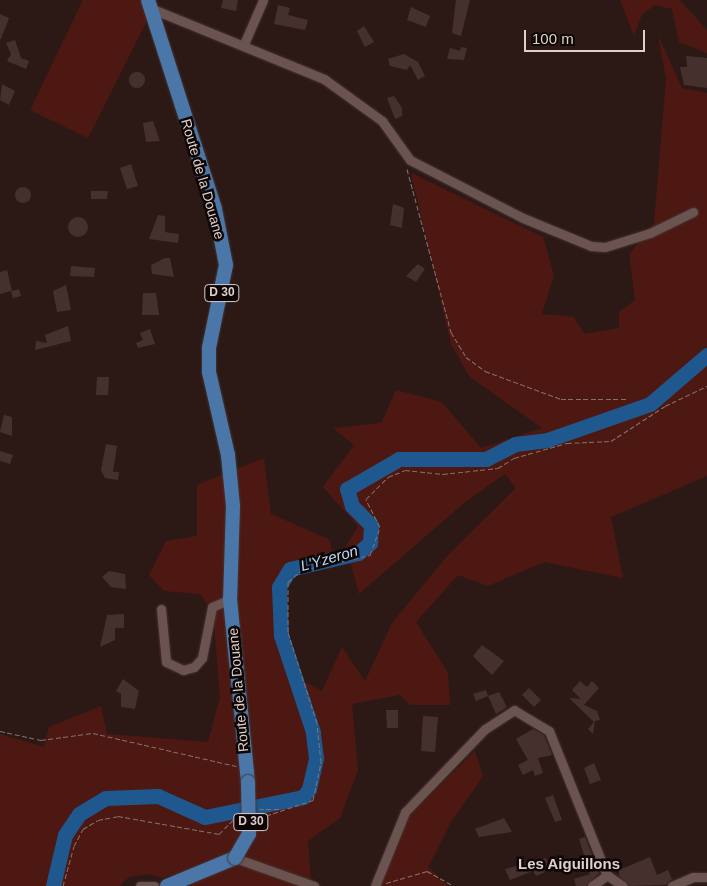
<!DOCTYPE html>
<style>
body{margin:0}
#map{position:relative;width:707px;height:886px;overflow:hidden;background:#2c1916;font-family:Helvetica,sans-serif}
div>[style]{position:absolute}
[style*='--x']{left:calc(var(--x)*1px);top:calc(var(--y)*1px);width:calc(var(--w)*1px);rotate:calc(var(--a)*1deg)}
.green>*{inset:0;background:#4e1812}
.river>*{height:15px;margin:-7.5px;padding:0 7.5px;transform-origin:7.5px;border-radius:7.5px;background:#1f588f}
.building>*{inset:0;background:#45302d}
.round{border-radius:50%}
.path>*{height:1px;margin-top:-0.5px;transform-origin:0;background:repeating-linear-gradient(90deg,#82726f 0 5px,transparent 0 7.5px)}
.roads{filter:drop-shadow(0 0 1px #443534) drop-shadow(0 0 1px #443534)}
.street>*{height:9px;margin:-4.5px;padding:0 4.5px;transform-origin:4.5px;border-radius:4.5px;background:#6b5450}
.primary>*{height:14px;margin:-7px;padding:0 7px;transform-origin:7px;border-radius:7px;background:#4b77a8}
.bridges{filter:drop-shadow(0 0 1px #443534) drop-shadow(0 0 1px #443534)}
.primary-bridge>*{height:14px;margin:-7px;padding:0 7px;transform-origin:7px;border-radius:7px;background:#4b77a8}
span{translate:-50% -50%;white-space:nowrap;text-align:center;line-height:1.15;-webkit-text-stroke:5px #0e0605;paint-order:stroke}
.shield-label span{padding:1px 4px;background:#0e0605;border:1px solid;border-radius:4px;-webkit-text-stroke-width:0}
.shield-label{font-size:12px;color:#ded0ce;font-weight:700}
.street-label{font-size:14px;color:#ded0ce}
.water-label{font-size:15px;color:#bbd9f9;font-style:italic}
.neighbourhood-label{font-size:15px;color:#ded0ce;font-weight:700}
.scale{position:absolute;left:524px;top:30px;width:121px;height:22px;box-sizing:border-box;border:2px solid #ded0ce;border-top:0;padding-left:6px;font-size:15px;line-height:18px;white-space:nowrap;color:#ded0ce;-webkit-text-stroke:4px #0e0605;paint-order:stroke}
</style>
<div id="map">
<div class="green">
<i style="clip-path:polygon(83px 0,142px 0,148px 19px,88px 138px,30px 110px)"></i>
<i style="clip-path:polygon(620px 0,680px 0,707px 30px,707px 53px,679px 42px,672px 9px,655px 5px,642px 14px,634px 36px)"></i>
<i style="clip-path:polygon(658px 35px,682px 88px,707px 93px,707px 476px,611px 517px,623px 578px,544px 562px,488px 586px,458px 575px,416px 622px,448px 673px,450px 705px,410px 705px,400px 695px,352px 704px,358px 770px,340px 818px,308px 841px,311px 881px,243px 860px,216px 862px,161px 878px,150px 874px,129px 877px,119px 886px,0 886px,0 734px,44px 747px,49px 727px,101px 706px,107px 734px,208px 742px,220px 697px,213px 611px,200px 594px,164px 591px,149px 575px,166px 541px,197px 536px,197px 485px,264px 458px,271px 514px,330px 540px,334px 568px,293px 572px,283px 587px,285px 632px,299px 679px,322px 691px,342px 647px,365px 681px,392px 623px,449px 554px,516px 488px,505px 474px,465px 502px,359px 594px,346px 546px,358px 526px,323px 487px,354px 445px,333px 428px,381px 423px,396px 390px,442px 402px,481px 448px,542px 428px,469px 376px,451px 344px,411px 173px,543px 237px,554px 275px,542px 314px,574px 317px,584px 334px,619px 328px,619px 312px,635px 300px,629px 254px,654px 224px,666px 79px)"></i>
<i style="clip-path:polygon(475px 751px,483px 776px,451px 822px,428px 867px,448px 886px,381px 886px,409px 816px)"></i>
<i style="clip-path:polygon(242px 863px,268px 875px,301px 886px,184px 886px)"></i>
</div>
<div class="river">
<i style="--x:53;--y:886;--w:52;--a:-76.8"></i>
<i style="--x:65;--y:835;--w:25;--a:-56"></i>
<i style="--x:79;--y:814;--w:31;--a:-31"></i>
<i style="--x:106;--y:798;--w:52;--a:-2.2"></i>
<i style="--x:158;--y:796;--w:51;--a:24.1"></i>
<i style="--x:205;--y:817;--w:100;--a:-11.5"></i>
<i style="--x:303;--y:797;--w:10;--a:-53"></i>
<i style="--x:309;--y:789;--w:32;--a:-77"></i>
<i style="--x:316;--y:758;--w:26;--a:-97"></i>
<i style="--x:313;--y:732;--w:102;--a:-108.3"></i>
<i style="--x:281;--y:635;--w:48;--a:-92.4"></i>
<i style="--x:279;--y:587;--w:21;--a:-59"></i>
<i style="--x:290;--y:569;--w:70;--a:-13.2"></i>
<i style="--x:358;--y:553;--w:16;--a:-40"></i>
<i style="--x:370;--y:543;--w:18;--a:-87"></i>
<i style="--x:371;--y:525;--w:27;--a:-135"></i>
<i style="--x:352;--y:506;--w:18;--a:-106"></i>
<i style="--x:347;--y:489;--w:60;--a:-30"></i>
<i style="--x:399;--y:459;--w:87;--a:0"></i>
<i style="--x:486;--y:459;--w:33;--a:-27"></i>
<i style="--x:515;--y:444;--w:32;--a:-7"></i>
<i style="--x:547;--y:440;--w:109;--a:-19.3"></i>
<i style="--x:650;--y:404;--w:75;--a:-40.7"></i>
</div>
<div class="building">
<i style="clip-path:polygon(223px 0,238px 0,236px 11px,221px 8px)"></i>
<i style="clip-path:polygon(456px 0,470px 0,461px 36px,452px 33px)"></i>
<i style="clip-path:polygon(278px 5px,290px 8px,288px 15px,308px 20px,305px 30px,274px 24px)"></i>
<i style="clip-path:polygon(411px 7px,430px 16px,426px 27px,407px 20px)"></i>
<i style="clip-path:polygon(0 14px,9px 18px,1px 39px,0 39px)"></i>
<i style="clip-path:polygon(364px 26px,374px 42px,365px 47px,357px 31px)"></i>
<i style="clip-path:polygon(15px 40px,21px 58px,29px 61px,26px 69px,7px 61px,11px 54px,6px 43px)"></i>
<i style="clip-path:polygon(461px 47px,467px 48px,464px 60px,447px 59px,450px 48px,460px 51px)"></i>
<i style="clip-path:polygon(404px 54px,418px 62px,425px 76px,418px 80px,410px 65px,407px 70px,390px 66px,388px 59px)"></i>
<i style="clip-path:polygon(686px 56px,707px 58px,707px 88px,684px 85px,680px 67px,687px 67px)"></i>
<i class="round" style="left:129px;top:72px;width:16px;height:16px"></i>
<i style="clip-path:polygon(2px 84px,15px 91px,9px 105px,0 100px)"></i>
<i style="clip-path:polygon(394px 96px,402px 108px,402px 116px,395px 119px,387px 98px)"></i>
<i style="clip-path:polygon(153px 121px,160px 141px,146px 142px,143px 123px)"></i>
<i style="clip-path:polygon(131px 164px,138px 186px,127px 189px,120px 168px)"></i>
<i class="round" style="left:15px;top:187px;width:16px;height:16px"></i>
<i style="clip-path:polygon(91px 191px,108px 191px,107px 199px,91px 199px)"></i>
<i style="clip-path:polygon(393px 204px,404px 208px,402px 228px,390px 225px)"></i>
<i style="clip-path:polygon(158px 215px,165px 216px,165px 232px,179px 234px,178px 243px,149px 239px)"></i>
<i class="round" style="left:68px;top:217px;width:20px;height:20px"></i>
<i style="clip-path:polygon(165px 258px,170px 258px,174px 277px,152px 274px,151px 265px)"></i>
<i style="clip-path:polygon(418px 264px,425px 269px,416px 282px,406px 276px)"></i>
<i style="clip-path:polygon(71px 266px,95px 268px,94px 277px,70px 276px)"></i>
<i style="clip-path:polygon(7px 270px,12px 291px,19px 289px,21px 296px,13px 298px,11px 291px,0 294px,0 272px)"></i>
<i style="clip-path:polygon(66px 285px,71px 310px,57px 312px,53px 291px)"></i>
<i style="clip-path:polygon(143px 293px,156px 293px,159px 315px,142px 315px)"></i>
<i style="clip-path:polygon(68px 326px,71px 341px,35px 350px,36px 341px,47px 343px,45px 335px)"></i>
<i style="clip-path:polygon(150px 329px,155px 344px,138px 348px,136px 343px,143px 340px,140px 333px)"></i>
<i style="clip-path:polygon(97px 377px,109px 377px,108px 395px,96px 395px)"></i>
<i style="clip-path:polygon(4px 415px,12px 417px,12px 436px,0 432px)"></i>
<i style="clip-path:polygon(106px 444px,117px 446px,113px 472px,119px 472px,118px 480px,105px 478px,101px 470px)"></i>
<i style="clip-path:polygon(0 451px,13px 455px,10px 464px,0 461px)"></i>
<i style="clip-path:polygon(109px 571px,125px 574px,126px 589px,111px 587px,102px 577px)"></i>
<i style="clip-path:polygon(124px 614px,124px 628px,115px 628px,115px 640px,100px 647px,107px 615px)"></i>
<i style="clip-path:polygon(482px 645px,504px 661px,492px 675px,473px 656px)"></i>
<i style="clip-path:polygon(123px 679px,139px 691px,135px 709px,121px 707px,121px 694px,116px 691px)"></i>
<i style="clip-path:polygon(580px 681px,587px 687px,592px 681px,599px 688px,584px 705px,597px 711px,600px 720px,595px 721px,593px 734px,588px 729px,594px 722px,569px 698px,581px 699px,572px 690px)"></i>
<i style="clip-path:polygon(529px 688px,541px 700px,534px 707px,522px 695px)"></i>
<i style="clip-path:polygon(486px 690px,488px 696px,476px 701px,473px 694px)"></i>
<i style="clip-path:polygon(499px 692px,507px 707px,496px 714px,488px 696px)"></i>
<i style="clip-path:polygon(386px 710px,398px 710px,398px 728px,387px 728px)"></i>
<i style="clip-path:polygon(423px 716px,438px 717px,435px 752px,421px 751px)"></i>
<i style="clip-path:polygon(533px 729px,544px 735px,552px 755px,538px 758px,543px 773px,535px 776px,533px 770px,523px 775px,518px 765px,528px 760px,516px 739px)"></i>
<i style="clip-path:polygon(594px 763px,601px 780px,590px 784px,584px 768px)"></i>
<i style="clip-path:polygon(553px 795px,562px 820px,555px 822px,545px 798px)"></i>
<i style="clip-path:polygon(504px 818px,512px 832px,479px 837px,475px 829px)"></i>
<i style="clip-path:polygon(585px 837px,599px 873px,586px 886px,576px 886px,574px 879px,590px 874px,579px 839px)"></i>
<i style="clip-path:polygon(650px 857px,657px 875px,668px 870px,672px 879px,666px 885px,629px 886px,619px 876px,619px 870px)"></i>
<i style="clip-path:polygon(546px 858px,550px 870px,536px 876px,533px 871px,510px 880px,505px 869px)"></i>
</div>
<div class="path">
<i style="--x:407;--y:169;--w:169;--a:74.9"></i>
<i style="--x:451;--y:332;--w:29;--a:59"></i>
<i style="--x:466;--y:357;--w:24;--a:36"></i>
<i style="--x:485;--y:371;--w:81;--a:20.2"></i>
<i style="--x:561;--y:399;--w:65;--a:0"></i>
<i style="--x:0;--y:731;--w:42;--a:12.4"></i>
<i style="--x:41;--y:740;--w:52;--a:-7.7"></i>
<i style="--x:93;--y:733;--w:147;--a:13"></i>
<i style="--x:259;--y:809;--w:20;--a:0"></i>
<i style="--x:259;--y:818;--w:57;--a:-18.4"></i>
<i style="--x:313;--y:800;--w:39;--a:-78"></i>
<i style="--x:321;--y:762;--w:39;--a:-96"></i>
<i style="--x:317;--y:723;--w:96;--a:-107.7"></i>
<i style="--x:288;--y:632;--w:50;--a:-90"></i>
<i style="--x:288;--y:582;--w:18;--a:-41"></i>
<i style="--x:302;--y:570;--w:70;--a:-12.4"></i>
<i style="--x:370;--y:555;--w:30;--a:-70"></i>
<i style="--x:380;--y:527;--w:31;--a:-117"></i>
<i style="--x:366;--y:499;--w:31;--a:-45"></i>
<i style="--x:388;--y:477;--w:18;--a:-22"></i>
<i style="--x:405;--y:470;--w:38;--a:6"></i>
<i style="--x:443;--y:474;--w:55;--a:-6.2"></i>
<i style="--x:498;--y:468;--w:19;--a:-32"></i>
<i style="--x:514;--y:458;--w:55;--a:-15.8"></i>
<i style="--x:567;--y:443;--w:44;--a:-2.6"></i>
<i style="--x:611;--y:441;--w:64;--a:-32.9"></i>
<i style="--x:665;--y:406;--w:47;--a:-25.5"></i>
<i style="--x:386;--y:883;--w:43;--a:-16.3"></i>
<i style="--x:427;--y:871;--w:31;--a:29"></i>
<i style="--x:63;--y:886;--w:41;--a:-74.6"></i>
<i style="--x:74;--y:846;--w:19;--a:-62"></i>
<i style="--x:83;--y:829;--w:17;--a:-31"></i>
<i style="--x:98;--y:820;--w:20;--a:-11"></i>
<i style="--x:118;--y:816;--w:103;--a:10.1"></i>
<i style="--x:219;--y:834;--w:27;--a:-45"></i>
</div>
<div class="roads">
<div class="street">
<i style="--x:150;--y:8;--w:188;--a:22.2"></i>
<i style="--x:324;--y:79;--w:72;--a:35.9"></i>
<i style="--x:382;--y:121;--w:48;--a:54.3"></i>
<i style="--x:410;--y:160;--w:127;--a:27.2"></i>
<i style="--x:523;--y:218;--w:74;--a:22.4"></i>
<i style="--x:591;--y:246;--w:14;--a:4"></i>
<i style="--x:605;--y:247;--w:47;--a:-17.3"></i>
<i style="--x:650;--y:233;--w:48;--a:-26"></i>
<i style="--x:244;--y:44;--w:48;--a:-66.6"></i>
<i style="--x:161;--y:609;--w:53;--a:84.6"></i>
<i style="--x:166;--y:662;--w:19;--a:25"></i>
<i style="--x:183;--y:670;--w:11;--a:-15"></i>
<i style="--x:194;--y:667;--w:12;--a:-48"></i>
<i style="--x:202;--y:658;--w:52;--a:-78.9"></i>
<i style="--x:212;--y:607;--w:20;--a:-24"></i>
<i style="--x:235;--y:858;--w:84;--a:19.5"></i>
<i style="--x:140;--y:886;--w:14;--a:0"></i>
<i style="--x:375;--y:886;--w:80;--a:-67.9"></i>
<i style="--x:405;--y:812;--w:115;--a:-46.1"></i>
<i style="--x:485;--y:729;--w:35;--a:-33"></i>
<i style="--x:514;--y:710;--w:41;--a:31"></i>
<i style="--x:549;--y:731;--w:155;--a:68.1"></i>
<i style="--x:607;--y:875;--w:19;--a:35"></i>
<i style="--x:592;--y:886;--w:19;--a:-36"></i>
<i style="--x:672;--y:886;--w:23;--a:-23"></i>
<i style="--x:693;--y:877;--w:14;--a:0"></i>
</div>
<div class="primary">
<i style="--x:148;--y:0;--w:219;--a:72.2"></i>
<i style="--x:215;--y:209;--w:57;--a:78.9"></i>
<i style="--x:226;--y:265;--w:85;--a:101.6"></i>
<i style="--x:209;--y:348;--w:24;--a:90"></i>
<i style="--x:209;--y:372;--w:85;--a:77.1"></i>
<i style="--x:228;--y:455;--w:51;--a:84.4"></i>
<i style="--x:233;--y:506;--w:93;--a:91.8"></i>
<i style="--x:230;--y:599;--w:184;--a:84.4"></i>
<i style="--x:167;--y:886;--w:74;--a:-22.4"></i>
</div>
</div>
<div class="bridges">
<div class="primary-bridge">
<i style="--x:235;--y:858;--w:28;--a:-60"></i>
<i style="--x:249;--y:834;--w:52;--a:-91.1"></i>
</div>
</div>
<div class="shield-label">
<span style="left:222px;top:293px">D 30</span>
<span style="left:251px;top:822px">D 30</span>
</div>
<div class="street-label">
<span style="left:203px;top:179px;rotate:74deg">Route de la Douane</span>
<span style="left:238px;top:690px;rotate:-95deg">Route de la Douane</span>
</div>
<div class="water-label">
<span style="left:329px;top:558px;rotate:-16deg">L'Yzeron</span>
</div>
<div class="neighbourhood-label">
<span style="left:569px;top:864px">Les Aiguillons</span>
</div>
<div class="scale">100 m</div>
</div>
